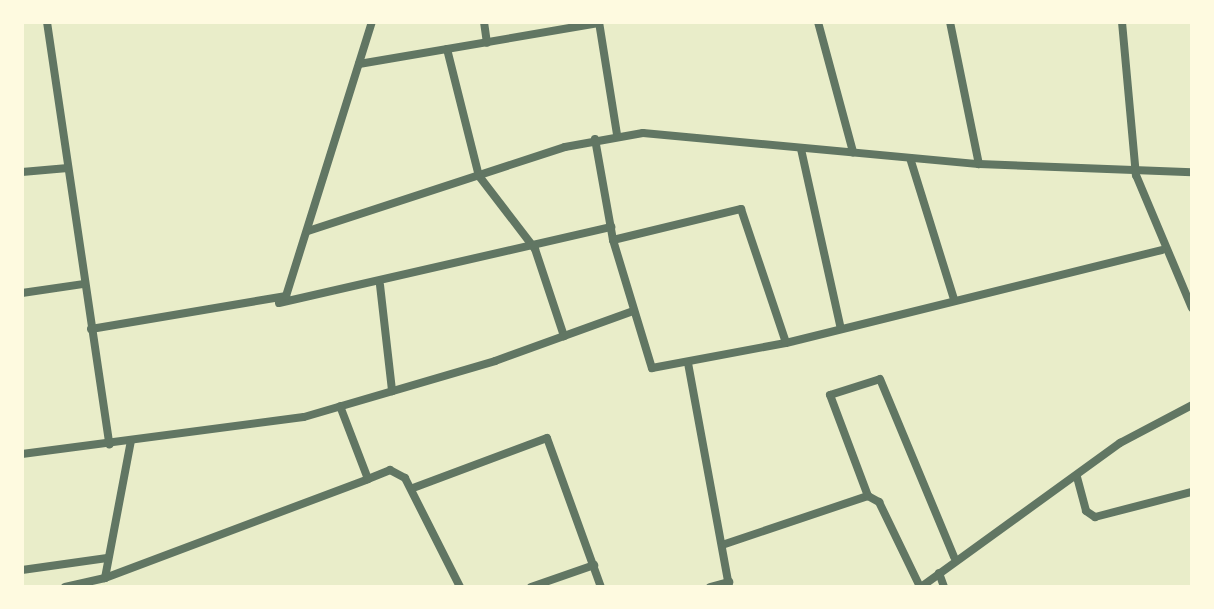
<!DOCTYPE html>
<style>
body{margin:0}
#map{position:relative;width:1214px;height:609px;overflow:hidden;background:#e9edc9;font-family:"DejaVu Sans",sans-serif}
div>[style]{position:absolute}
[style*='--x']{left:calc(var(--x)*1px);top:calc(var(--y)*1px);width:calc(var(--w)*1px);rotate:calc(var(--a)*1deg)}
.minor>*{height:8px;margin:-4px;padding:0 4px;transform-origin:4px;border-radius:4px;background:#617663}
span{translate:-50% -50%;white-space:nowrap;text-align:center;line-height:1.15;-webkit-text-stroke:6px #fefae0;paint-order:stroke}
.frame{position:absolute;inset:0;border:24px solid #fefae0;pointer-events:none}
</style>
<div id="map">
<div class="minor">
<i style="--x:47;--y:22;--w:427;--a:81.6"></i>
<i style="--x:484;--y:22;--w:21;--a:82"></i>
<i style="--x:599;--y:22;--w:114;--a:80.9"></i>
<i style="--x:818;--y:22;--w:135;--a:74.9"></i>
<i style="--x:950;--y:22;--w:145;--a:78.5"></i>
<i style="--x:1122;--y:22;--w:154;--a:84.8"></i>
<i style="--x:1136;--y:175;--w:144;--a:67.2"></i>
<i style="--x:447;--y:49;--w:131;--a:75.9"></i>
<i style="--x:479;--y:176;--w:92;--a:52.5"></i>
<i style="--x:535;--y:249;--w:92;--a:71.6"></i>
<i style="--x:359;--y:64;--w:243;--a:-9.7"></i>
<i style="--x:595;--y:139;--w:103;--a:79.9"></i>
<i style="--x:613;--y:240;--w:134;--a:73.1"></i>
<i style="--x:652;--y:368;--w:136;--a:-10.6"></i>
<i style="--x:786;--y:343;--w:387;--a:-13.9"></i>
<i style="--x:801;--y:149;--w:184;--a:77.5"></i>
<i style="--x:910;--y:158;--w:148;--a:72.7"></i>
<i style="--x:22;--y:172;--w:46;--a:-5"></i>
<i style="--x:308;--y:231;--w:270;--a:-18.1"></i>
<i style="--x:565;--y:147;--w:79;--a:-10.2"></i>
<i style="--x:643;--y:133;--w:337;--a:5.3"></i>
<i style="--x:979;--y:164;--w:213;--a:2.2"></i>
<i style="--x:613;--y:240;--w:132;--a:-13.6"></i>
<i style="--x:741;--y:209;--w:141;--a:71.4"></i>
<i style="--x:380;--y:285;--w:107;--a:83.5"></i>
<i style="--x:22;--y:293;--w:63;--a:-8.3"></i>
<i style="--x:279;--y:303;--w:341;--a:-12.9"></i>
<i style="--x:91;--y:329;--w:198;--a:-9.6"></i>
<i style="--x:286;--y:296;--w:287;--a:-72.6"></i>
<i style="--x:688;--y:363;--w:228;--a:79.6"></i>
<i style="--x:22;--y:454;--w:284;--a:-7.5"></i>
<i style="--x:304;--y:417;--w:199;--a:-16.3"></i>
<i style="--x:495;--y:361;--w:147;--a:-19.9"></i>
<i style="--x:1077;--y:477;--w:35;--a:75"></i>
<i style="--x:1086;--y:511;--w:11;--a:34"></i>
<i style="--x:1095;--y:517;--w:100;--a:-14.5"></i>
<i style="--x:368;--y:479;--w:24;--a:-22"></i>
<i style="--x:390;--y:470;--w:17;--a:28"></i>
<i style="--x:405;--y:478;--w:122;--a:63.2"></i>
<i style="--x:413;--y:488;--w:143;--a:-20.5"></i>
<i style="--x:547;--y:438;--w:158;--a:70.1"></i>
<i style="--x:868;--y:496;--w:108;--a:-110.6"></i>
<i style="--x:830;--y:395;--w:52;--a:-17.7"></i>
<i style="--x:880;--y:379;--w:193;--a:67.4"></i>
<i style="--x:725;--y:544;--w:151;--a:-18.6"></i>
<i style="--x:868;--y:496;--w:13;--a:29"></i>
<i style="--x:879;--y:502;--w:94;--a:64.2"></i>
<i style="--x:22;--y:570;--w:86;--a:-8"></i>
<i style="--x:939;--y:573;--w:15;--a:70"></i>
<i style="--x:105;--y:578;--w:281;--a:-20.6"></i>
<i style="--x:368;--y:479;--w:78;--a:-111"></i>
<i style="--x:65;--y:587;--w:41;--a:-12.7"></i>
<i style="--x:105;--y:578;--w:139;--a:-79.3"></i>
<i style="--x:531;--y:587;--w:67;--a:-19.2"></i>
<i style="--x:710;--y:587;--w:20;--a:-15"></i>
<i style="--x:921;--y:587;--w:246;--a:-35.9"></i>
<i style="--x:1120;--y:443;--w:81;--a:-27.8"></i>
</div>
<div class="frame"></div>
</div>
